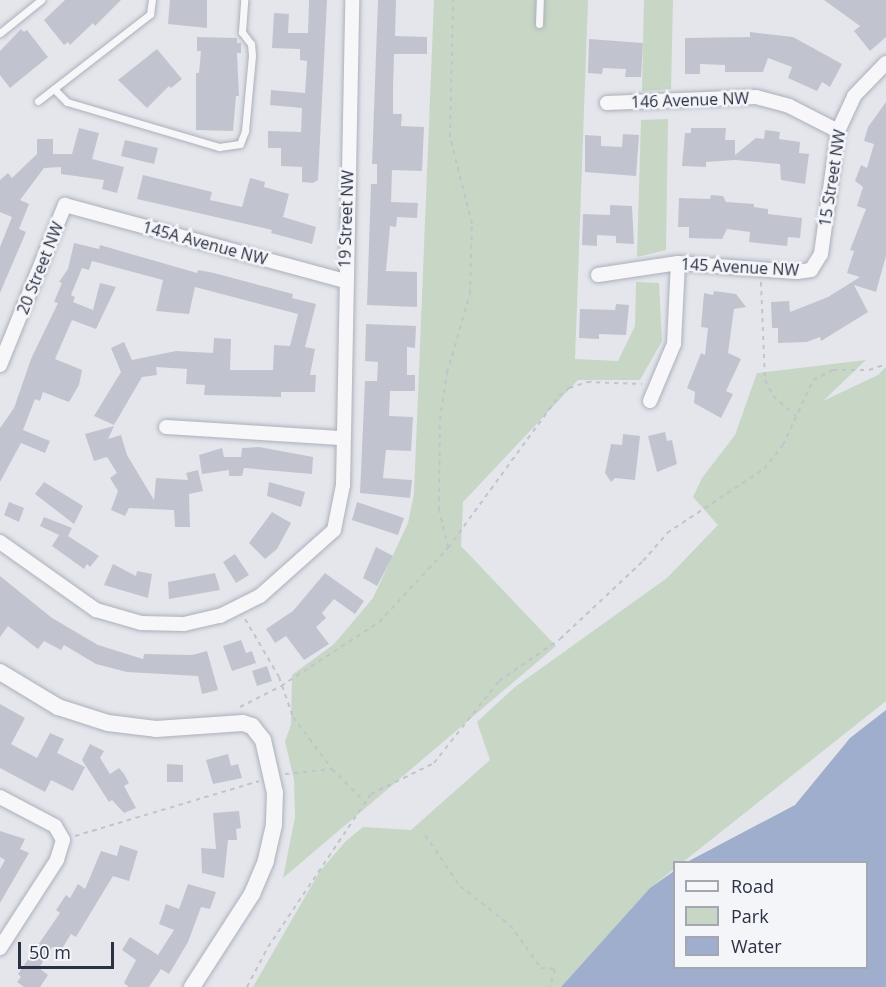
<!DOCTYPE html>
<style>
body{margin:0}
#map{position:relative;width:886px;height:987px;overflow:hidden;background:#e4e6ec;font-family:"Open Sans",sans-serif}
div>[style]{position:absolute}
[style*='--x']{left:calc(var(--x)*1px);top:calc(var(--y)*1px);width:calc(var(--w)*1px);rotate:calc(var(--a)*1deg)}
.green>*{inset:0;background:#c7d6c5}
.water>*{inset:0;background:#9eaecc}
.building>*{inset:0;background:#c1c4cf}
.path>*{height:2px;margin-top:-1px;transform-origin:0;background:repeating-linear-gradient(90deg,#c2c4cb 0 4.5px,transparent 0 9px)}
.roads{filter:drop-shadow(0 0 2px #acb0ba) drop-shadow(0 0 2px #acb0ba)}
.service>*{height:7px;margin:-3.5px;padding:0 3.5px;transform-origin:3.5px;border-radius:3.5px;background:#f7f7fa}
.minor>*{height:14px;margin:-7px;padding:0 7px;transform-origin:7px;border-radius:7px;background:#f7f7fa}
.tertiary>*{height:16px;margin:-8px;padding:0 8px;transform-origin:8px;border-radius:8px;background:#f7f7fa}
span{translate:-50% -50%;white-space:nowrap;text-align:center;line-height:1.15;-webkit-text-stroke:5px #f4f5f9;paint-order:stroke}
.street-label{font-size:16px;color:#2b3145}
.legend{position:absolute;left:673px;top:861px;width:195px;height:108px;box-sizing:border-box;background:#f4f5f9;border:2px solid #a4a7b1;margin:0;padding:8px 10px;list-style:none;font-size:18px;color:#2b3145}
.legend li{display:flex;align-items:center;gap:12px;height:30px}
.legend b{width:30px;border:2px solid #a4a7b1}
.scale{position:absolute;left:18px;top:942px;width:96px;height:27px;box-sizing:border-box;border:3px solid #2b3145;border-top:0;padding-left:8px;font-size:18px;line-height:21px;white-space:nowrap;color:#2b3145;-webkit-text-stroke:4px #f4f5f9;paint-order:stroke}
</style>
<div id="map">
<div class="green">
<i style="clip-path:polygon(434px 0,588px 0,575px 359px,618px 361px,635px 326px,636px 282px,659px 283px,662px 341px,640px 380px,578px 380px,463px 502px,461px 546px,556px 646px,283px 878px,295px 817px,294px 780px,285px 741px,291px 725px,292px 675px,334px 644px,373px 598px,408px 523px,414px 494px)"></i>
<i style="clip-path:polygon(644px 0,673px 0,671px 89px,642px 91px)"></i>
<i style="clip-path:polygon(668px 119px,666px 250px,637px 257px,641px 120px)"></i>
<i style="clip-path:polygon(866px 360px,823px 401px,878px 375px,886px 367px,886px 701px,683px 862px,674px 862px,674px 869px,650px 888px,561px 987px,253px 987px,320px 871px,346px 841px,363px 827px,411px 830px,490px 760px,477px 722px,515px 687px,667px 578px,718px 525px,693px 497px,702px 478px,735px 435px,757px 373px)"></i>
</div>
<div class="water">
<i style="clip-path:polygon(886px 710px,886px 987px,561px 987px,650px 888px,674px 871px,674px 968px,866px 968px,866px 862px,687px 862px,795px 805px,850px 738px)"></i>
</div>
<div class="building">
<i style="clip-path:polygon(65px 0,121px 0,95px 26px,93px 23px,70px 45px,68px 42px,64px 45px,44px 20px)"></i>
<i style="clip-path:polygon(170px 0,207px 0,207px 28px,168px 24px)"></i>
<i style="clip-path:polygon(309px 0,327px 0,318px 180px,313px 183px,302px 182px,302px 167px,281px 166px,281px 148px,268px 148px,268px 131px,301px 132px,302px 108px,270px 105px,271px 90px,305px 93px,306px 80px,307px 61px,300px 60px,300px 49px,272px 48px,274px 13px,289px 14px,288px 33px,308px 33px)"></i>
<i style="clip-path:polygon(378px 0,396px 0,395px 36px,427px 37px,427px 54px,394px 54px,393px 88px,393px 114px,402px 114px,401px 126px,424px 127px,422px 171px,392px 170px,391px 202px,418px 203px,417px 218px,397px 217px,396px 227px,390px 226px,386px 271px,417px 272px,417px 307px,367px 305px,371px 184px,377px 184px,377px 164px,372px 164px)"></i>
<i style="clip-path:polygon(824px 0,886px 0,886px 37px,870px 51px,854px 31px,860px 26px)"></i>
<i style="clip-path:polygon(21px 29px,24px 32px,27px 30px,48px 57px,10px 88px,0 75px,0 51px)"></i>
<i style="clip-path:polygon(750px 32px,793px 37px,842px 64px,830px 87px,822px 82px,817px 91px,788px 78px,792px 67px,768px 58px,763px 72px,725px 72px,725px 65px,700px 64px,700px 74px,685px 74px,685px 38px,750px 37px)"></i>
<i style="clip-path:polygon(197px 37px,237px 38px,237px 43px,241px 43px,241px 53px,237px 53px,239px 96px,236px 96px,233px 131px,196px 130px,196px 73px,199px 73px,201px 51px,197px 51px)"></i>
<i style="clip-path:polygon(589px 39px,643px 43px,641px 77px,625px 77px,626px 69px,603px 68px,602px 74px,588px 73px)"></i>
<i style="clip-path:polygon(157px 49px,182px 79px,171px 88px,169px 86px,147px 108px,118px 80px)"></i>
<i style="clip-path:polygon(886px 102px,886px 256px,876px 292px,854px 285px,868px 312px,821px 341px,820px 337px,807px 342px,778px 343px,778px 328px,772px 328px,771px 302px,789px 301px,790px 312px,828px 297px,860px 277px,847px 273px,854px 251px,850px 250px,866px 209px,857px 206px,863px 187px,855px 181px,861px 165px,867px 168px,874px 144px,864px 141px,868px 127px)"></i>
<i style="clip-path:polygon(79px 128px,99px 133px,92px 159px,124px 167px,117px 193px,102px 189px,104px 180px,61px 174px,61px 167px,44px 168px,20px 200px,29px 204px,19px 229px,26px 232px,0 293px,0 247px,12px 217px,0 212px,0 180px,8px 173px,12px 178px,37px 154px,37px 139px,53px 139px,53px 154px,72px 154px)"></i>
<i style="clip-path:polygon(691px 128px,726px 128px,725px 140px,735px 140px,735px 155px,756px 138px,764px 139px,765px 130px,780px 132px,779px 139px,800px 142px,799px 153px,809px 154px,805px 184px,781px 180px,780px 164px,735px 160px,706px 162px,706px 167px,682px 166px,685px 133px,691px 133px)"></i>
<i style="clip-path:polygon(623px 134px,639px 135px,636px 176px,585px 172px,585px 135px,601px 136px,601px 146px,622px 147px)"></i>
<i style="clip-path:polygon(125px 140px,158px 148px,154px 164px,121px 156px)"></i>
<i style="clip-path:polygon(143px 175px,212px 192px,210px 200px,242px 207px,250px 178px,265px 182px,264px 187px,289px 194px,283px 217px,316px 227px,312px 244px,271px 233px,272px 230px,137px 199px)"></i>
<i style="clip-path:polygon(711px 195px,723px 196px,726px 202px,754px 204px,754px 207px,768px 209px,768px 214px,802px 218px,800px 238px,788px 237px,787px 246px,767px 244px,749px 242px,750px 232px,727px 229px,722px 239px,689px 238px,689px 227px,678px 227px,679px 198px,710px 199px)"></i>
<i style="clip-path:polygon(610px 205px,632px 206px,634px 244px,616px 243px,616px 236px,597px 235px,597px 246px,582px 245px,583px 214px,610px 215px)"></i>
<i style="clip-path:polygon(74px 243px,99px 249px,100px 245px,197px 273px,198px 270px,214px 273px,293px 294px,292px 298px,316px 304px,305px 347px,315px 349px,310px 375px,316px 375px,315px 392px,281px 392px,281px 397px,204px 395px,205px 385px,186px 384px,187px 369px,156px 367px,157px 375px,142px 377px,114px 425px,94px 416px,121px 372px,111px 348px,124px 342px,132px 360px,176px 351px,213px 353px,214px 338px,231px 339px,230px 370px,273px 370px,274px 345px,290px 346px,298px 314px,195px 287px,189px 314px,156px 311px,163px 280px,92px 261px,89px 270px,82px 268px,71px 295px,75px 297px,73px 302px,93px 310px,100px 283px,116px 287px,96px 329px,72px 320px,55px 359px,82px 370px,79px 385px,69px 402px,43px 392px,40px 401px,35px 399px,23px 430px,50px 441px,45px 453px,21px 443px,0 482px,0 428px,14px 408px,31px 359px,58px 303px,54px 302px,62px 283px,59px 282px,68px 269px)"></i>
<i style="clip-path:polygon(714px 291px,736px 294px,746px 307px,734px 309px,728px 353px,741px 359px,726px 391px,733px 394px,721px 418px,694px 403px,695px 392px,687px 388px,701px 353px,705px 355px,708px 328px,701px 327px,704px 293px,713px 295px)"></i>
<i style="clip-path:polygon(616px 304px,629px 305px,626px 335px,599px 334px,599px 339px,579px 338px,580px 309px,615px 310px)"></i>
<i style="clip-path:polygon(366px 324px,416px 326px,415px 348px,407px 347px,407px 375px,415px 375px,415px 391px,390px 391px,389px 416px,413px 417px,411px 451px,386px 450px,383px 478px,412px 480px,410px 498px,360px 493px,365px 381px,377px 381px,378px 362px,365px 361px)"></i>
<i style="clip-path:polygon(114px 426px,108px 439px,121px 435px,127px 455px,154px 500px,156px 478px,188px 480px,186px 473px,198px 470px,203px 491px,189px 494px,190px 527px,175px 527px,174px 510px,129px 508px,125px 516px,111px 510px,118px 491px,110px 478px,117px 473px,107px 457px,94px 461px,85px 434px)"></i>
<i style="clip-path:polygon(665px 432px,667px 441px,672px 440px,677px 464px,657px 472px,648px 436px)"></i>
<i style="clip-path:polygon(623px 434px,640px 436px,635px 480px,615px 478px,611px 482px,605px 473px,611px 444px,622px 445px)"></i>
<i style="clip-path:polygon(222px 448px,224px 457px,241px 457px,242px 448px,259px 447px,313px 457px,312px 474px,244px 468px,242px 476px,229px 476px,229px 470px,202px 474px,199px 455px)"></i>
<i style="clip-path:polygon(44px 482px,83px 506px,74px 524px,35px 494px)"></i>
<i style="clip-path:polygon(269px 482px,305px 492px,301px 507px,267px 496px)"></i>
<i style="clip-path:polygon(9px 502px,24px 508px,19px 522px,4px 515px)"></i>
<i style="clip-path:polygon(357px 502px,404px 518px,398px 535px,352px 520px)"></i>
<i style="clip-path:polygon(272px 512px,291px 523px,277px 549px,265px 559px,249px 543px)"></i>
<i style="clip-path:polygon(44px 517px,72px 528px,68px 536px,99px 556px,90px 567px,87px 564px,84px 569px,52px 546px,59px 535px,40px 526px)"></i>
<i style="clip-path:polygon(376px 547px,393px 556px,377px 586px,363px 578px)"></i>
<i style="clip-path:polygon(235px 554px,249px 575px,236px 583px,223px 562px)"></i>
<i style="clip-path:polygon(113px 564px,136px 576px,137px 571px,152px 574px,148px 598px,104px 585px)"></i>
<i style="clip-path:polygon(215px 573px,220px 590px,169px 599px,168px 582px)"></i>
<i style="clip-path:polygon(325px 573px,364px 601px,355px 614px,334px 599px,322px 613px,326px 618px,316px 627px,329px 644px,304px 660px,286px 636px,275px 643px,266px 629px,293px 611px)"></i>
<i style="clip-path:polygon(0 576px,52px 618px,98px 645px,143px 659px,144px 654px,192px 655px,207px 651px,218px 690px,202px 694px,198px 676px,127px 672px,96px 664px,64px 645px,61px 650px,44px 641px,38px 649px,8px 626px,0 637px)"></i>
<i style="clip-path:polygon(241px 640px,246px 653px,252px 651px,256px 663px,232px 671px,223px 646px)"></i>
<i style="clip-path:polygon(267px 666px,272px 681px,257px 686px,252px 671px)"></i>
<i style="clip-path:polygon(0 704px,25px 718px,11px 744px,37px 758px,50px 733px,64px 739px,57px 753px,85px 767px,73px 791px,51px 780px,45px 792px,0 768px)"></i>
<i style="clip-path:polygon(90px 744px,104px 751px,100px 758px,110px 774px,119px 768px,124px 774px,129px 783px,124px 786px,136px 808px,124px 813px,112px 800px,109px 802px,82px 760px)"></i>
<i style="clip-path:polygon(228px 754px,231px 766px,238px 764px,242px 778px,213px 784px,206px 760px)"></i>
<i style="clip-path:polygon(167px 764px,183px 765px,183px 782px,167px 782px)"></i>
<i style="clip-path:polygon(239px 811px,241px 828px,236px 829px,237px 840px,228px 840px,224px 878px,202px 873px,201px 848px,216px 849px,213px 813px)"></i>
<i style="clip-path:polygon(0 831px,25px 839px,20px 849px,29px 853px,0 903px,0 869px,5px 860px,0 857px)"></i>
<i style="clip-path:polygon(120px 845px,138px 851px,129px 881px,113px 876px,76px 937px,71px 934px,60px 952px,52px 947px,39px 968px,48px 975px,40px 987px,24px 987px,17px 982px,21px 977px,18px 974px,60px 913px,56px 910px,66px 895px,70px 898px,78px 884px,85px 889px,101px 851px,117px 856px)"></i>
<i style="clip-path:polygon(188px 884px,216px 892px,210px 909px,201px 907px,188px 942px,169px 974px,161px 969px,149px 987px,129px 987px,124px 983px,136px 960px,122px 950px,130px 937px,158px 955px,174px 930px,159px 924px,166px 904px,179px 909px)"></i>
</div>
<div class="path">
<i style="--x:761;--y:282;--w:98;--a:87.7"></i>
<i style="--x:765;--y:380;--w:18;--a:63"></i>
<i style="--x:773;--y:396;--w:30;--a:41"></i>
<i style="--x:448;--y:548;--w:39;--a:-103"></i>
<i style="--x:439;--y:510;--w:90;--a:-89.4"></i>
<i style="--x:440;--y:420;--w:48;--a:-81.5"></i>
<i style="--x:447;--y:373;--w:82;--a:-73.8"></i>
<i style="--x:470;--y:294;--w:70;--a:-88.4"></i>
<i style="--x:472;--y:224;--w:90;--a:-104.2"></i>
<i style="--x:450;--y:137;--w:137;--a:-88.7"></i>
<i style="--x:245;--y:619;--w:67;--a:59.6"></i>
<i style="--x:279;--y:677;--w:42;--a:70.7"></i>
<i style="--x:293;--y:717;--w:65;--a:53.1"></i>
<i style="--x:332;--y:769;--w:44;--a:45"></i>
<i style="--x:240;--y:707;--w:46;--a:-27.1"></i>
<i style="--x:281;--y:686;--w:117;--a:-33.1"></i>
<i style="--x:379;--y:622;--w:101;--a:-47"></i>
<i style="--x:448;--y:548;--w:188;--a:-53.9"></i>
<i style="--x:559;--y:396;--w:13;--a:-39"></i>
<i style="--x:569;--y:388;--w:19;--a:-18"></i>
<i style="--x:587;--y:382;--w:55;--a:2.1"></i>
<i style="--x:285;--y:774;--w:47;--a:-6.1"></i>
<i style="--x:425;--y:835;--w:62;--a:55.5"></i>
<i style="--x:460;--y:886;--w:63;--a:38"></i>
<i style="--x:510;--y:925;--w:53;--a:54.2"></i>
<i style="--x:541;--y:968;--w:14;--a:4"></i>
<i style="--x:555;--y:969;--w:19;--a:106"></i>
<i style="--x:75;--y:836;--w:192;--a:-16.6"></i>
<i style="--x:247;--y:987;--w:45;--a:-62.3"></i>
<i style="--x:268;--y:947;--w:184;--a:-56.1"></i>
<i style="--x:371;--y:794;--w:70;--a:-26.2"></i>
<i style="--x:434;--y:763;--w:105;--a:-51.6"></i>
<i style="--x:499;--y:681;--w:74;--a:-34.5"></i>
<i style="--x:560;--y:639;--w:114;--a:-43.2"></i>
<i style="--x:643;--y:561;--w:37;--a:-49"></i>
<i style="--x:667;--y:533;--w:116;--a:-33.4"></i>
<i style="--x:764;--y:469;--w:31;--a:-52"></i>
<i style="--x:783;--y:445;--w:72;--a:-65.2"></i>
<i style="--x:813;--y:380;--w:22;--a:-27"></i>
<i style="--x:833;--y:370;--w:36;--a:0"></i>
<i style="--x:869;--y:370;--w:18;--a:-19"></i>
</div>
<div class="roads">
<div class="service">
<i style="--x:539;--y:24;--w:24;--a:-88"></i>
<i style="--x:0;--y:33;--w:53;--a:-38.8"></i>
<i style="--x:54;--y:89;--w:18;--a:45"></i>
<i style="--x:67;--y:102;--w:159;--a:16.5"></i>
<i style="--x:219;--y:147;--w:21;--a:-8"></i>
<i style="--x:240;--y:144;--w:14;--a:-69"></i>
<i style="--x:245;--y:131;--w:76;--a:-84.7"></i>
<i style="--x:252;--y:55;--w:11;--a:-95"></i>
<i style="--x:251;--y:44;--w:15;--a:-127"></i>
<i style="--x:242;--y:32;--w:32;--a:-86"></i>
<i style="--x:38;--y:101;--w:142;--a:-37.8"></i>
<i style="--x:150;--y:14;--w:14;--a:-82"></i>
</div>
<div class="minor">
<i style="--x:607;--y:103;--w:149;--a:-2.3"></i>
<i style="--x:756;--y:97;--w:34;--a:15"></i>
<i style="--x:789;--y:106;--w:55;--a:27"></i>
<i style="--x:598;--y:275;--w:81;--a:-8.5"></i>
<i style="--x:678;--y:263;--w:119;--a:4.3"></i>
<i style="--x:797;--y:272;--w:14;--a:-8"></i>
<i style="--x:811;--y:270;--w:19;--a:-58"></i>
<i style="--x:821;--y:254;--w:124;--a:-82.1"></i>
<i style="--x:838;--y:131;--w:38;--a:-65"></i>
<i style="--x:854;--y:96;--w:46;--a:-45.9"></i>
<i style="--x:0;--y:365;--w:173;--a:-67.9"></i>
<i style="--x:65;--y:205;--w:289;--a:15.2"></i>
<i style="--x:650;--y:401;--w:62;--a:-67.2"></i>
<i style="--x:674;--y:344;--w:81;--a:-87.2"></i>
<i style="--x:166;--y:427;--w:175;--a:3.6"></i>
<i style="--x:0;--y:542;--w:118;--a:35.3"></i>
<i style="--x:96;--y:610;--w:47;--a:16.1"></i>
<i style="--x:141;--y:623;--w:43;--a:1.3"></i>
<i style="--x:184;--y:624;--w:37;--a:-13"></i>
<i style="--x:220;--y:616;--w:45;--a:-26.6"></i>
<i style="--x:260;--y:596;--w:99;--a:-41.7"></i>
<i style="--x:334;--y:530;--w:46;--a:-78.7"></i>
<i style="--x:343;--y:485;--w:485;--a:-88.9"></i>
<i style="--x:0;--y:797;--w:62;--a:27.8"></i>
<i style="--x:55;--y:826;--w:16;--a:60"></i>
<i style="--x:63;--y:840;--w:21;--a:107"></i>
<i style="--x:57;--y:860;--w:105;--a:122.9"></i>
</div>
<div class="tertiary">
<i style="--x:0;--y:672;--w:68;--a:31.1"></i>
<i style="--x:58;--y:707;--w:52;--a:17.7"></i>
<i style="--x:108;--y:723;--w:48;--a:7.1"></i>
<i style="--x:156;--y:729;--w:87;--a:-3.9"></i>
<i style="--x:243;--y:723;--w:9;--a:18"></i>
<i style="--x:252;--y:726;--w:18;--a:52"></i>
<i style="--x:263;--y:740;--w:54;--a:77.2"></i>
<i style="--x:275;--y:793;--w:32;--a:92"></i>
<i style="--x:274;--y:825;--w:37;--a:103"></i>
<i style="--x:266;--y:861;--w:36;--a:113"></i>
<i style="--x:252;--y:894;--w:111;--a:122.8"></i>
</div>
</div>
<div class="street-label">
<span style="left:690px;top:100px;rotate:-2deg">146 Avenue NW</span>
<span style="left:832px;top:178px;rotate:-81deg">15 Street NW</span>
<span style="left:346px;top:219px;rotate:-88deg">19 Street NW</span>
<span style="left:205px;top:243px;rotate:15deg">145A Avenue NW</span>
<span style="left:740px;top:267px;rotate:3deg">145 Avenue NW</span>
<span style="left:40px;top:268px;rotate:-68deg">20 Street NW</span>
</div>
<ul class="legend">
<li><b style="height:8px;background:#f7f7fa"></b>Road</li>
<li><b style="height:16px;background:#c7d6c5"></b>Park</li>
<li><b style="height:16px;background:#9eaecc"></b>Water</li>
</ul>
<div class="scale">50 m</div>
</div>
